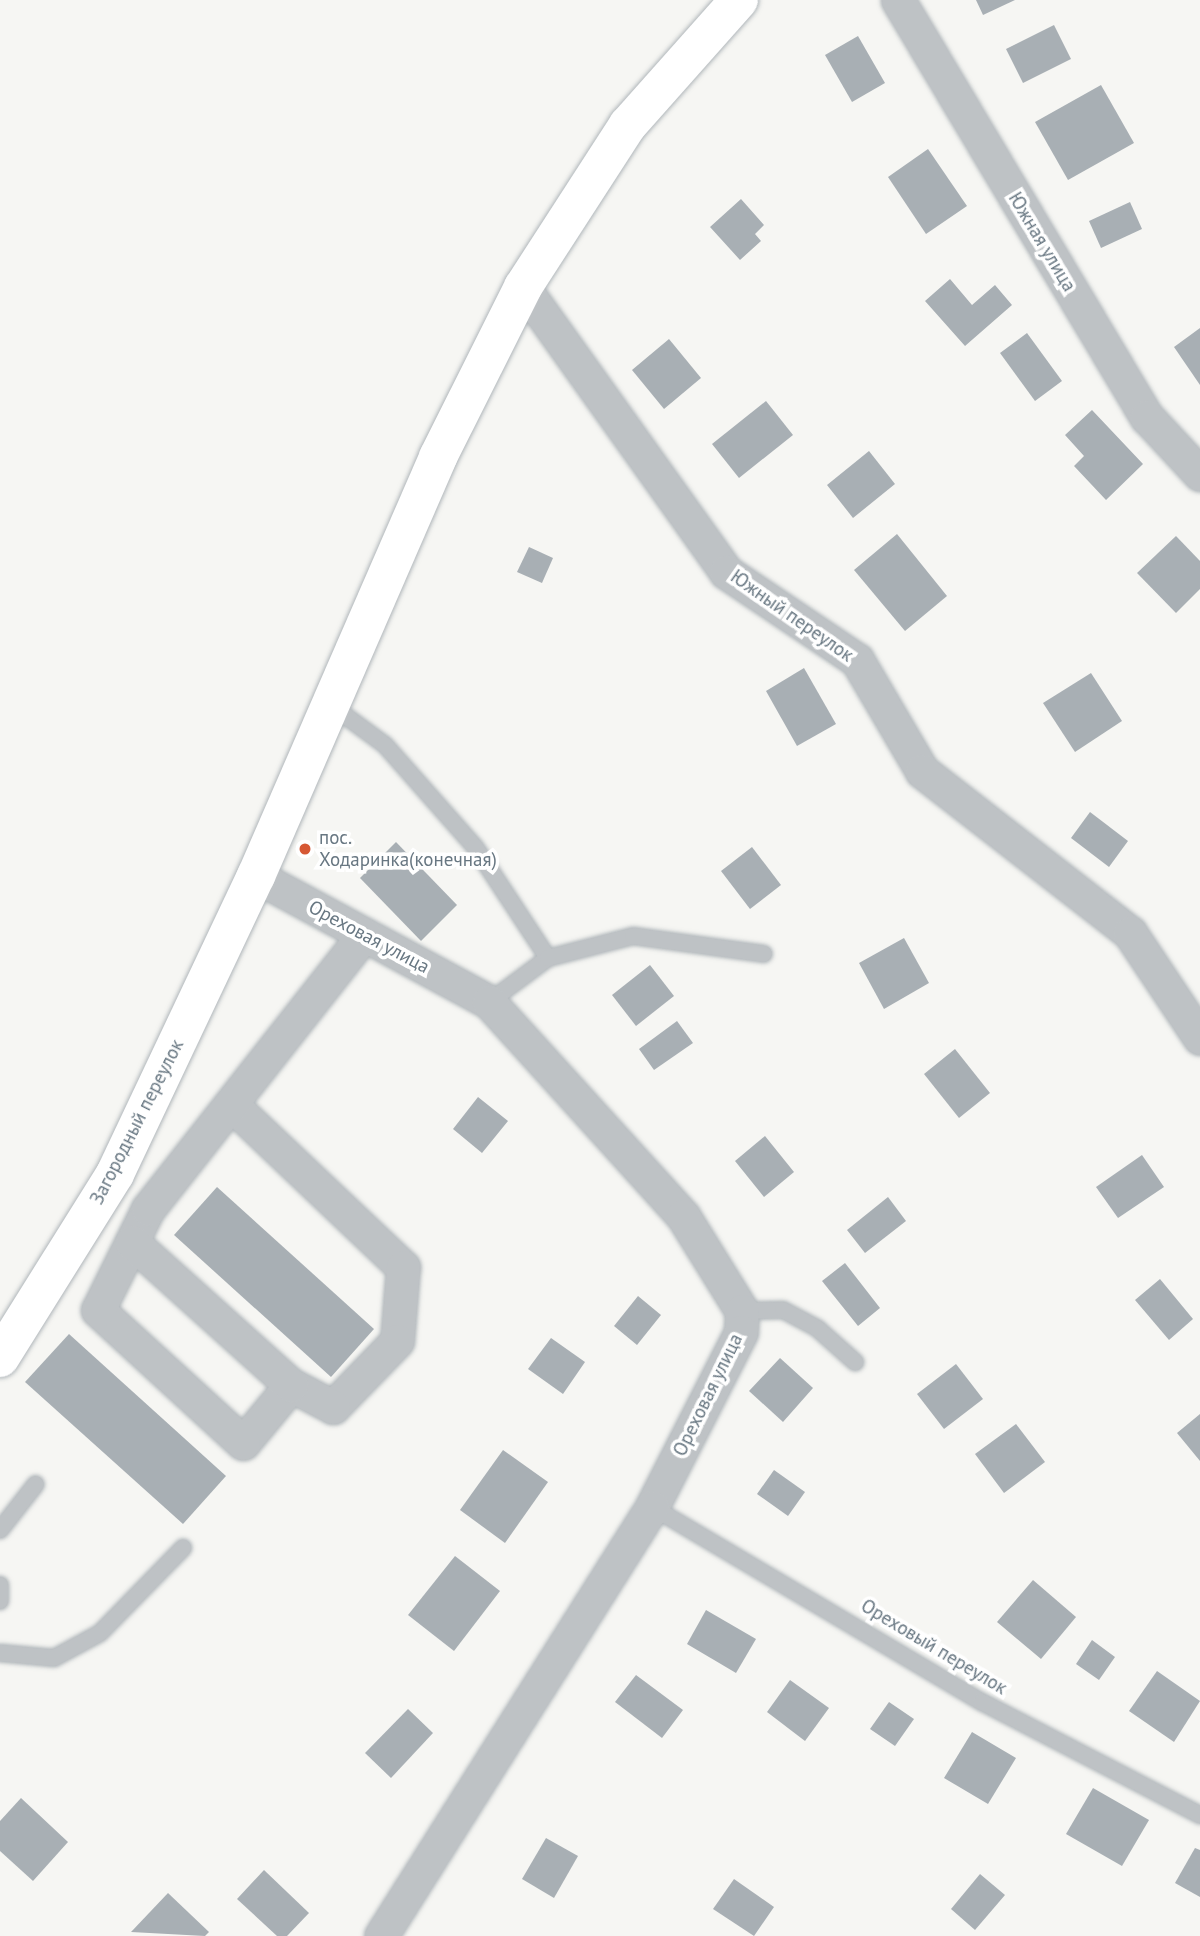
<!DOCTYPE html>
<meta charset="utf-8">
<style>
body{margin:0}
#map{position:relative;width:1200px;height:1936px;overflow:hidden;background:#f6f6f3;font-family:"PT Sans",sans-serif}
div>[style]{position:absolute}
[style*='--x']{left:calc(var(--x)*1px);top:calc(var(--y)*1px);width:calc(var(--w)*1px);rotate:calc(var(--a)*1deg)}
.building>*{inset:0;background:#a8afb4}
.roads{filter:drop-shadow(0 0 2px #b0b6ba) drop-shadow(0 0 2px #b0b6ba)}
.lane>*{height:16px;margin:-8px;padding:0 8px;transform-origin:8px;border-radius:8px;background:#bec2c5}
.street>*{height:33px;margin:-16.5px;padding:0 16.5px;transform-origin:16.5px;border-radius:16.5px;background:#bec2c5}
.secondary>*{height:38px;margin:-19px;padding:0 19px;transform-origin:19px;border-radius:19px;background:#fff}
.dots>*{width:19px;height:19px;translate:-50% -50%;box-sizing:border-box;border:4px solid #fff;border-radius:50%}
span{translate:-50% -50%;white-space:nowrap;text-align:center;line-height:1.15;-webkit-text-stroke:7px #fff;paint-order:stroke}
.street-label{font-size:19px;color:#687782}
.poi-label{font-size:19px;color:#687782}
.left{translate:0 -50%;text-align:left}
</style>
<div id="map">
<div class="building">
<i style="clip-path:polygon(976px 0,1015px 0,983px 15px)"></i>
<i style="clip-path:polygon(1054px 25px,1071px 59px,1023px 83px,1006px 49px)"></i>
<i style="clip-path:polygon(858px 36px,885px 83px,852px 102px,825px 55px)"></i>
<i style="clip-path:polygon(1101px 85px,1134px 143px,1068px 180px,1035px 122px)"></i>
<i style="clip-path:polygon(928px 149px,967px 206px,926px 234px,888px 177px)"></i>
<i style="clip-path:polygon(741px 199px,764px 225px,755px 234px,761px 241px,740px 260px,710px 227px)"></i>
<i style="clip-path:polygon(1130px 202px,1142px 229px,1101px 248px,1089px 221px)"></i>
<i style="clip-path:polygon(950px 279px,972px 305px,995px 285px,1012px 305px,965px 346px,925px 301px)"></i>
<i style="clip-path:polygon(1200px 328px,1200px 385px,1174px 347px)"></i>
<i style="clip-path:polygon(1027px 333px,1062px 381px,1035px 401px,1000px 353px)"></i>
<i style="clip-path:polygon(669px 339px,701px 378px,664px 409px,632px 370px)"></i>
<i style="clip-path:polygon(766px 401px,793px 435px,739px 478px,712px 444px)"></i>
<i style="clip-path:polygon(1092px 410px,1143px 464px,1106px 500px,1074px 466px,1084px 456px,1065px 435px)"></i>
<i style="clip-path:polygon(869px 451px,895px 484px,853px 518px,827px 485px)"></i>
<i style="clip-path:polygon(897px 534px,947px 596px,905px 631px,854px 570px)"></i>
<i style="clip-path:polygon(1176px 536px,1200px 561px,1200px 589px,1176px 613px,1137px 573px)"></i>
<i style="clip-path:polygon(529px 547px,553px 558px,542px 583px,517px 572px)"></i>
<i style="clip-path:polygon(804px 668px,836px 724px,797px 746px,766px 691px)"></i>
<i style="clip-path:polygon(1091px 673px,1122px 721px,1075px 752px,1043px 703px)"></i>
<i style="clip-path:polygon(1090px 812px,1128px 841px,1109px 867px,1071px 838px)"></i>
<i style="clip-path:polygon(396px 842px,457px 905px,421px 941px,360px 878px)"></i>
<i style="clip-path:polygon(752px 847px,781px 885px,750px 909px,721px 871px)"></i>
<i style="clip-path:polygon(904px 938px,929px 983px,884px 1009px,859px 963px)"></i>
<i style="clip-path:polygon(650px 965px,674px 996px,636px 1026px,612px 995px)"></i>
<i style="clip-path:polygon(677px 1021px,693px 1043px,654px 1070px,639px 1049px)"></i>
<i style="clip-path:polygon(955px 1049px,990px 1093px,959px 1118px,924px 1074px)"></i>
<i style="clip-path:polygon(478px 1097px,508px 1121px,482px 1153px,453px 1129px)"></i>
<i style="clip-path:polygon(765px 1136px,794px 1172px,764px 1197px,735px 1161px)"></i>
<i style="clip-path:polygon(1142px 1155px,1164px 1187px,1118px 1218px,1096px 1187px)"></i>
<i style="clip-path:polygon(217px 1187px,374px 1329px,331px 1377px,174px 1235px)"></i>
<i style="clip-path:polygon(888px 1197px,906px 1221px,865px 1253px,847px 1230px)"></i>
<i style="clip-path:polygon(845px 1263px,880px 1308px,858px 1326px,822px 1281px)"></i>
<i style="clip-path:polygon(1160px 1279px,1193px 1319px,1169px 1340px,1135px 1300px)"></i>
<i style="clip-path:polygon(638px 1296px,661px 1315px,637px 1345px,614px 1326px)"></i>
<i style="clip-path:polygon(69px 1334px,226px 1476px,183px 1524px,25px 1382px)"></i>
<i style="clip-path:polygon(551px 1338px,585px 1362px,563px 1394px,528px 1369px)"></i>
<i style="clip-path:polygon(780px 1358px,813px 1388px,783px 1422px,749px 1391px)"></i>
<i style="clip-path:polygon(956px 1364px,983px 1399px,944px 1429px,917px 1394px)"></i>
<i style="clip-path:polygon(1200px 1414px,1200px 1461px,1177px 1433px)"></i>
<i style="clip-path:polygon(1016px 1424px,1045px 1462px,1004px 1493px,975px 1454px)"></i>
<i style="clip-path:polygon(503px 1450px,548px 1482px,505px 1543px,460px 1510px)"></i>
<i style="clip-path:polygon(774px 1470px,805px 1492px,788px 1516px,757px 1494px)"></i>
<i style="clip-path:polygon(455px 1556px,500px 1591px,454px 1651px,408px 1615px)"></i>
<i style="clip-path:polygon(1033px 1580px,1076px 1617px,1041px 1659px,997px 1622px)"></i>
<i style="clip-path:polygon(706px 1610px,756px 1639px,736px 1673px,687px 1644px)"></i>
<i style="clip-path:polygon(1092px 1640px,1115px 1657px,1099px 1680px,1076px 1664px)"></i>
<i style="clip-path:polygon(1157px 1671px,1200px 1701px,1174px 1742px,1129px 1711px)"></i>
<i style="clip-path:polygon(636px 1675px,683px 1710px,662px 1738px,615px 1702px)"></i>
<i style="clip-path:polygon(790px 1680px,829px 1708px,805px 1741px,767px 1712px)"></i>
<i style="clip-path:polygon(889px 1702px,914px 1719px,895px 1746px,870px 1729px)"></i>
<i style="clip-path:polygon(408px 1709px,433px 1733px,391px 1778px,365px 1753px)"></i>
<i style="clip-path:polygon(972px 1732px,1016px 1758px,988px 1804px,944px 1778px)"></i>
<i style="clip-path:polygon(1093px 1788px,1149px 1820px,1122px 1866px,1066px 1834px)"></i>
<i style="clip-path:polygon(21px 1798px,68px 1842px,33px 1881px,0 1851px,0 1821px)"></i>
<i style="clip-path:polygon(546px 1838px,578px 1856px,554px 1898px,522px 1879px)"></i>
<i style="clip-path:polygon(1195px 1848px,1200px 1850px,1200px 1897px,1175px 1883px)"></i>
<i style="clip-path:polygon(264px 1870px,309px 1913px,287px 1936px,277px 1936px,237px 1899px)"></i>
<i style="clip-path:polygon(980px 1874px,1005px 1895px,975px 1930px,951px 1909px)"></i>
<i style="clip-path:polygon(734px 1879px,774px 1907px,754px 1936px,713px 1909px)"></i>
<i style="clip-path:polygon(168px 1893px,209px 1932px,205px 1936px,131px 1932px)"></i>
</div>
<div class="roads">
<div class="lane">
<i style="--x:332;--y:706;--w:66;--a:36.3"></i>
<i style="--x:385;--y:745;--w:136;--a:48.6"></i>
<i style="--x:475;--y:847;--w:133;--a:56.7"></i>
<i style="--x:489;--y:1002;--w:74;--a:-36.7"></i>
<i style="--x:548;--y:958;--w:88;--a:-14.5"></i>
<i style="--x:633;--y:936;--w:132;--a:7.8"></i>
<i style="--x:742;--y:1311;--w:41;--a:-1.4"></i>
<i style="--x:783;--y:1310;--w:40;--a:28"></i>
<i style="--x:818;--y:1329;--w:50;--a:41.7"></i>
<i style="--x:652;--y:1507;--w:383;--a:30.6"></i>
<i style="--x:982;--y:1702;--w:246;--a:27.4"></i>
<i style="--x:0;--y:1530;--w:58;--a:-52"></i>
<i style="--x:0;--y:1585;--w:16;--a:90"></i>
<i style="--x:0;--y:1653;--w:54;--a:5.3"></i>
<i style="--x:54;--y:1658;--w:52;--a:-28.5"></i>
<i style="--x:100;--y:1633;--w:119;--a:-45.7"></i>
</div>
<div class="street">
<i style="--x:898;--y:0;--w:486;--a:59.2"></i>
<i style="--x:1147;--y:417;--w:78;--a:47.1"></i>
<i style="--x:523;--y:287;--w:350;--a:54.5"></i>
<i style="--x:726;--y:572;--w:158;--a:33.9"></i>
<i style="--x:857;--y:660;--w:129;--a:59.6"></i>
<i style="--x:922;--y:771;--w:264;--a:37.9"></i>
<i style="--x:1130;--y:933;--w:126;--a:56.3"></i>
<i style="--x:256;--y:876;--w:265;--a:28.4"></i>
<i style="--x:489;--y:1002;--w:289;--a:47.8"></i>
<i style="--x:683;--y:1216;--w:112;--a:58.2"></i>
<i style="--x:742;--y:1311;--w:21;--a:93"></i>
<i style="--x:741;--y:1332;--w:196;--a:117"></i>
<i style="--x:652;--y:1507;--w:507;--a:122.28"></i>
<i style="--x:232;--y:1105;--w:236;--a:43.5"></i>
<i style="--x:403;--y:1267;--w:74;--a:94.6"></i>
<i style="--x:397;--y:1341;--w:92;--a:134.1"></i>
<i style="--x:333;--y:1407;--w:47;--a:-152.4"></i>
<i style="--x:291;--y:1385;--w:75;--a:129.6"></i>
<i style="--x:243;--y:1443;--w:197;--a:-137.5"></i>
<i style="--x:98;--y:1310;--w:113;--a:-63.7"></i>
<i style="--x:148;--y:1209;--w:349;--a:-51.8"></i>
<i style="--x:132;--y:1242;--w:214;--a:42"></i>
</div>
<div class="secondary">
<i style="--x:0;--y:1358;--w:217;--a:-58"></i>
<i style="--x:115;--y:1174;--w:330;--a:-64.7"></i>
<i style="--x:256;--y:876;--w:457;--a:-66.5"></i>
<i style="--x:438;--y:457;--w:190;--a:-63.4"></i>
<i style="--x:523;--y:287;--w:193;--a:-57.1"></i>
<i style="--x:628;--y:125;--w:167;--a:-48.4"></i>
</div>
</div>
<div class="dots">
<i style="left:305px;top:849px;background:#d65834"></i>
</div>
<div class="street-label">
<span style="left:1042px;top:242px;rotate:59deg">Южная улица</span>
<span style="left:792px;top:616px;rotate:35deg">Южный переулок</span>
<span style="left:369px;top:937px;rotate:28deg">Ореховая улица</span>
<span style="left:137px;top:1122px;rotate:-63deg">Загородный переулок</span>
<span style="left:708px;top:1395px;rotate:-64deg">Ореховая улица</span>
<span style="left:934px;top:1647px;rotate:31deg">Ореховый переулок</span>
</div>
<div class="poi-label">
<span class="left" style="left:319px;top:849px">пос.<br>Ходаринка(конечная)</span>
</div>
</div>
